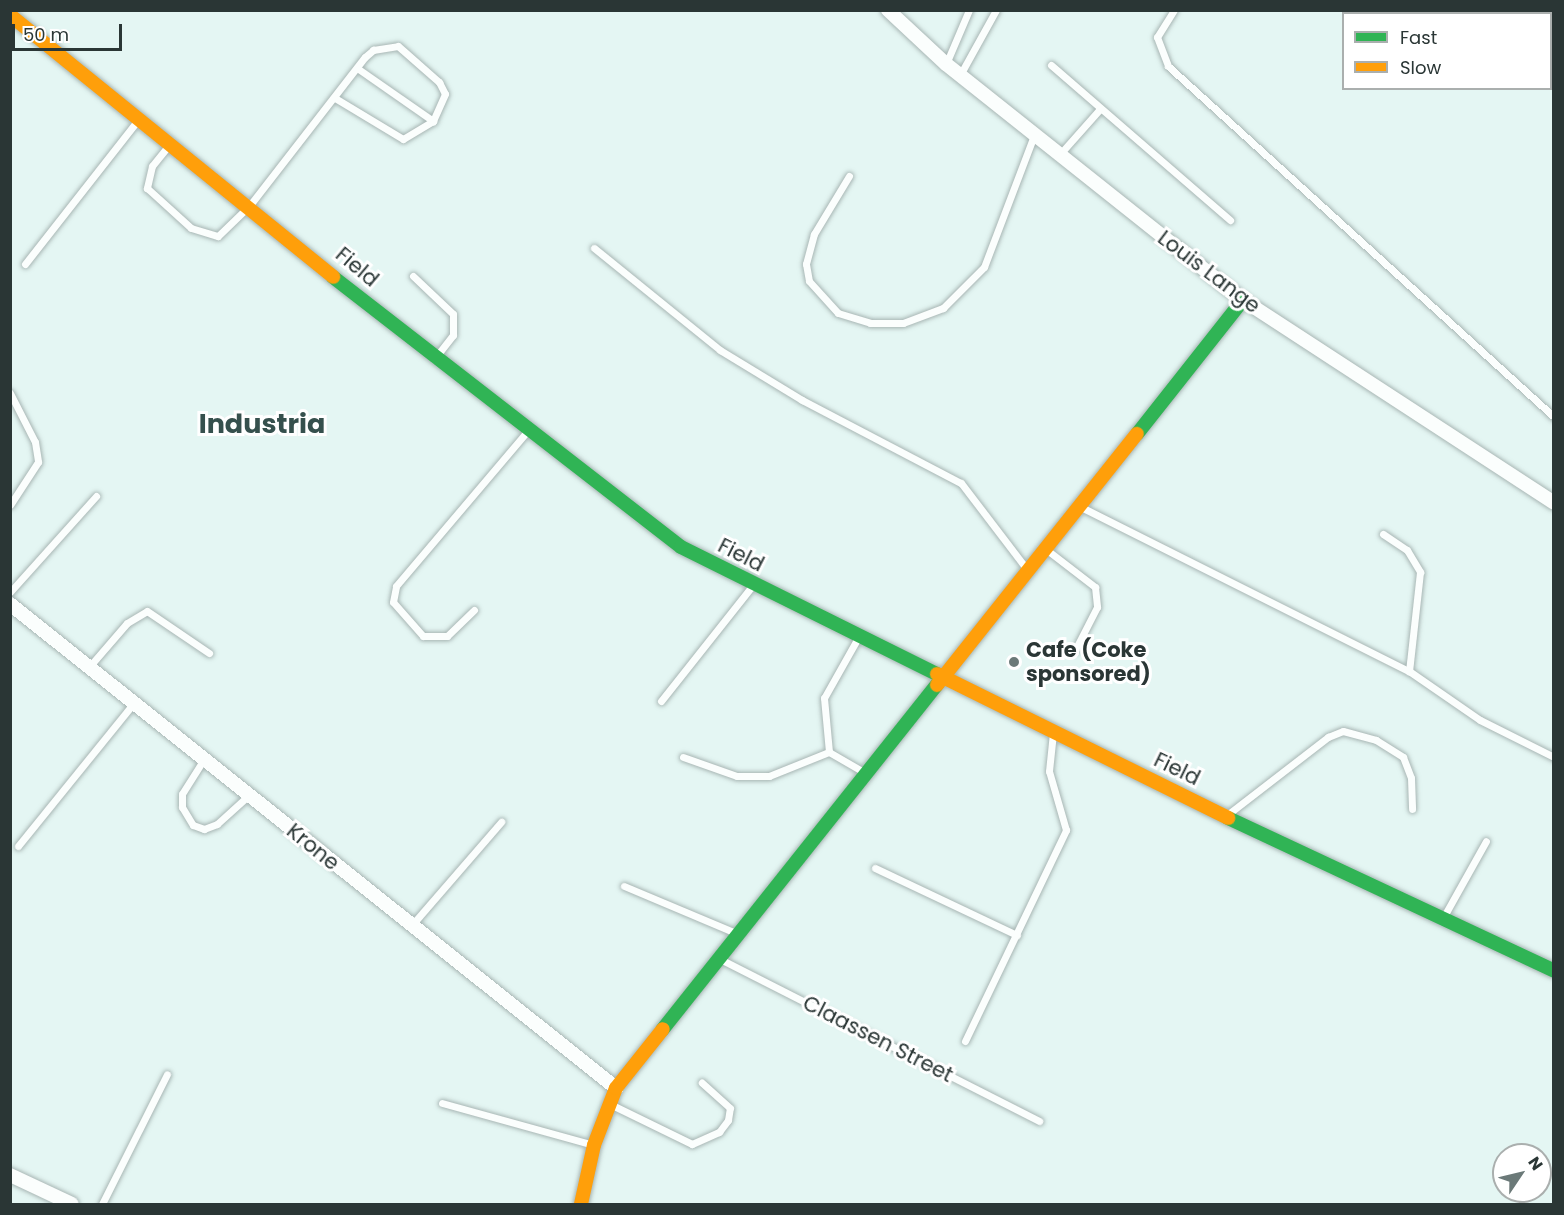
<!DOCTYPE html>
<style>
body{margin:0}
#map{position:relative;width:1564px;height:1215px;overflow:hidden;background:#e4f6f3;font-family:Poppins,sans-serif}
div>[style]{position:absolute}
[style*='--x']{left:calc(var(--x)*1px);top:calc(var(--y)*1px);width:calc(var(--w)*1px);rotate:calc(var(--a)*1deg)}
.roads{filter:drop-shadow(0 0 2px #a8b6b4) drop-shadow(0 0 2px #a8b6b4)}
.lane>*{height:7px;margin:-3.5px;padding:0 3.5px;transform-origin:3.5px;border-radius:3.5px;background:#fbfefd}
.street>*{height:14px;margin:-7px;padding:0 7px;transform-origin:7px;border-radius:7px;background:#fbfefd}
.fast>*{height:14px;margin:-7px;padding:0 7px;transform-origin:7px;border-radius:7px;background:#30b455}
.slow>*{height:14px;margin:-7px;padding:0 7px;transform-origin:7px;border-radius:7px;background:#ff9f0a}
.dots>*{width:16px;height:16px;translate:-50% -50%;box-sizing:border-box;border:3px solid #fff;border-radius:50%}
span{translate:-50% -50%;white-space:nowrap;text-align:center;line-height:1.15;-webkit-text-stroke:6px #fff;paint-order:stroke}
.street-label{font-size:21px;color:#2a3635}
.poi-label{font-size:21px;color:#2a3635;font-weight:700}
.left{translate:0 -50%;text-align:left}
.district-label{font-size:27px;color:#35504d;font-weight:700}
.frame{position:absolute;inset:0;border:12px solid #2a3635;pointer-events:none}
.legend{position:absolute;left:1342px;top:12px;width:210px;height:78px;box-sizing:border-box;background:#fff;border:2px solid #aaafae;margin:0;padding:8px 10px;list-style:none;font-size:18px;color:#2a3635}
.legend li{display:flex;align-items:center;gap:12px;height:30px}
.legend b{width:30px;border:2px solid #aaafae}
.north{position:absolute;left:1492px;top:1143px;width:60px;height:60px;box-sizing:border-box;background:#fff;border:2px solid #aaafae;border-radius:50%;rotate:55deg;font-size:16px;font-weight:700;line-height:24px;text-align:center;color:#2a3635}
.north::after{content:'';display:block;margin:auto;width:21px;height:27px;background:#6b7978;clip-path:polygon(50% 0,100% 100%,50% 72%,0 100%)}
.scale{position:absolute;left:12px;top:24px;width:110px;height:27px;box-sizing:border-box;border:3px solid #2a3635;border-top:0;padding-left:8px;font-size:18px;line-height:21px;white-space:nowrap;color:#2a3635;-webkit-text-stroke:4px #fff;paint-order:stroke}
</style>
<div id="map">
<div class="roads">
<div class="lane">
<i style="--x:1174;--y:10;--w:32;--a:122"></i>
<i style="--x:1157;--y:37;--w:31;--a:69"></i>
<i style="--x:1168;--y:66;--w:522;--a:42.28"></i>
<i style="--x:946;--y:64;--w:59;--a:-66.9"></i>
<i style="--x:1051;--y:65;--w:237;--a:40.9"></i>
<i style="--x:357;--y:68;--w:93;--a:34.9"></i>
<i style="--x:960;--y:75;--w:74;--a:-61"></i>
<i style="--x:169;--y:145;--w:27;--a:129"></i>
<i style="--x:152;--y:166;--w:23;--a:103"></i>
<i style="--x:147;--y:188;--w:59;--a:42.3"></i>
<i style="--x:191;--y:228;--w:28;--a:17"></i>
<i style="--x:218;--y:236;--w:45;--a:-44.1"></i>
<i style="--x:250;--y:205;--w:187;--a:-52.2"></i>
<i style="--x:365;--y:57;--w:11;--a:-41"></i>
<i style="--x:373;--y:50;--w:25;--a:-9"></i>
<i style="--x:398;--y:46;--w:55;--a:41.3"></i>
<i style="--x:439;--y:82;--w:13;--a:63"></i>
<i style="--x:445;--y:94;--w:30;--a:114"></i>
<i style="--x:433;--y:121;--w:35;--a:149"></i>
<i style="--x:403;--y:139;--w:79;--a:-148.9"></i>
<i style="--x:1060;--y:154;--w:60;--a:-48.4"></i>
<i style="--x:849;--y:176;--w:68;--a:121.1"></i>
<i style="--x:814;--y:234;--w:31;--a:105"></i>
<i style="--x:806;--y:264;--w:17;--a:80"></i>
<i style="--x:809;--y:281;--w:43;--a:47.8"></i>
<i style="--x:838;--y:313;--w:34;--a:17"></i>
<i style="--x:870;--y:323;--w:33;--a:0"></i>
<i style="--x:903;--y:323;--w:43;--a:-20.6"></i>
<i style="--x:943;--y:308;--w:58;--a:-45"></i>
<i style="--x:984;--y:267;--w:143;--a:-69.2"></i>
<i style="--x:594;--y:248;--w:162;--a:39"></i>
<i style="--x:720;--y:350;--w:96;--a:31.4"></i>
<i style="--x:802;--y:400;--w:179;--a:27.6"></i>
<i style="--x:961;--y:483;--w:107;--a:52.6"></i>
<i style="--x:25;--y:264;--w:183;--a:-51.9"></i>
<i style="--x:413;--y:276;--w:55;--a:43.5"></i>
<i style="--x:453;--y:314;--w:21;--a:90"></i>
<i style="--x:453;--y:335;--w:31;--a:128"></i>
<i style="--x:10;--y:393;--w:55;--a:63"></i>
<i style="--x:35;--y:442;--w:20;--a:81"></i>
<i style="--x:38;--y:462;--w:51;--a:123.1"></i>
<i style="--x:1081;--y:507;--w:367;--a:26.6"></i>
<i style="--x:1409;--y:671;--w:86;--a:34.6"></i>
<i style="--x:1480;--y:720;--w:83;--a:26.6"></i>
<i style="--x:1383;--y:534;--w:29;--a:34"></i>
<i style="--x:1407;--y:550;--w:26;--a:59"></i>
<i style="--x:1420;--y:572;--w:100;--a:96.3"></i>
<i style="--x:1047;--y:550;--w:61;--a:37.6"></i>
<i style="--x:1095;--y:587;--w:20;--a:84"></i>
<i style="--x:1097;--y:607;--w:48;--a:117.1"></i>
<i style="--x:10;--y:592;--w:129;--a:-48.1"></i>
<i style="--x:474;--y:610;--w:37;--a:136"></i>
<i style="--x:447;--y:636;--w:24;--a:180"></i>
<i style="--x:423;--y:636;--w:45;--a:-131.4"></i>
<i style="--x:393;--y:602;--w:16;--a:-79"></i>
<i style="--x:396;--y:586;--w:199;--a:-49.7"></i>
<i style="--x:859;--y:636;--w:71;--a:119.4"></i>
<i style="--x:824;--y:698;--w:54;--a:84.7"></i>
<i style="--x:829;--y:752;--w:39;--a:30"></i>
<i style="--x:89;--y:667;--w:58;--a:-49.2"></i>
<i style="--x:127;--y:623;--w:23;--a:-31"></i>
<i style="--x:147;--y:611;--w:75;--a:34.1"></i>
<i style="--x:661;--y:701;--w:147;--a:-51.6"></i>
<i style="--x:683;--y:757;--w:57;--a:19.4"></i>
<i style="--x:737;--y:776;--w:32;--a:0"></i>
<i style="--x:769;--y:776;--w:65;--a:-21.8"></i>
<i style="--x:204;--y:759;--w:41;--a:122.2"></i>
<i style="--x:182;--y:794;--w:13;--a:90"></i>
<i style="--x:182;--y:807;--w:21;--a:59"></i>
<i style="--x:193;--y:825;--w:12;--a:20"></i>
<i style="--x:204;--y:829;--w:14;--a:-21"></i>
<i style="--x:217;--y:824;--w:43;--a:-42.2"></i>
<i style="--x:1227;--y:815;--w:128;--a:-37.7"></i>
<i style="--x:1328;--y:737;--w:16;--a:-22"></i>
<i style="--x:1343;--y:731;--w:34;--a:15"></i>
<i style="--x:1376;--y:740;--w:32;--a:32"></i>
<i style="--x:1403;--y:757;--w:22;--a:69"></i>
<i style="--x:1411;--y:778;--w:31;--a:88"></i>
<i style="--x:18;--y:846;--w:184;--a:-51"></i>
<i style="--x:875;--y:868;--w:157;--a:25.3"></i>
<i style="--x:624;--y:886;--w:121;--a:22.8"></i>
<i style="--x:1443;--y:918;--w:88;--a:-60.8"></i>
<i style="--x:411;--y:926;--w:138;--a:-49.1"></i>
<i style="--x:720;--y:959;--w:358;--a:26.9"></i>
<i style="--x:965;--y:1041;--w:234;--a:-64.4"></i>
<i style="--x:1066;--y:830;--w:61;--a:-106.1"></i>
<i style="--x:1049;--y:771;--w:39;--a:-84"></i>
<i style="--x:442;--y:1103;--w:157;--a:15.5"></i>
<i style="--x:612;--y:1105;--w:89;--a:26"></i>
<i style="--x:692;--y:1144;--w:30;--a:-24"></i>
<i style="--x:719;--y:1132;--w:15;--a:-53"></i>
<i style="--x:728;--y:1120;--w:12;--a:-81"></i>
<i style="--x:730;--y:1108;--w:38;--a:-138"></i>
<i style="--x:102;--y:1204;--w:145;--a:-63.4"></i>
</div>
<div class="street">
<i style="--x:888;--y:10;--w:79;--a:43"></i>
<i style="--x:946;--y:64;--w:379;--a:38.5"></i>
<i style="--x:1243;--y:300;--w:371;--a:33.1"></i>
<i style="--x:10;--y:604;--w:776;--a:38.61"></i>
<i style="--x:10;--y:1175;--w:68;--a:25.1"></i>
</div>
<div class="fast">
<i style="--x:333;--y:277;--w:440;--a:37.8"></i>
<i style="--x:681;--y:547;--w:286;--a:26.4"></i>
<i style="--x:1137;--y:434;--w:171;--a:-51.7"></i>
<i style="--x:1228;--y:818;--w:360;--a:25.1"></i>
<i style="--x:663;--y:1029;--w:440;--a:-51.5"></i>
</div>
<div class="slow">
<i style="--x:10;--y:15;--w:416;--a:39"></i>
<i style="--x:937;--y:674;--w:325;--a:26.3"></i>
<i style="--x:937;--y:685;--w:321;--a:-51.5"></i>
<i style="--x:581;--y:1204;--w:60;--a:-77.6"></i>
<i style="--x:594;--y:1145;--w:61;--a:-68.9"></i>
<i style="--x:616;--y:1088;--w:75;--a:-51.5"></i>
</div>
</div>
<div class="dots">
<i style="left:1014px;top:662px;background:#6b7978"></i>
</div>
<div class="street-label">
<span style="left:357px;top:267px;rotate:40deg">Field</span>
<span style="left:1209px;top:272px;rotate:37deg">Louis Lange</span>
<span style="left:741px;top:555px;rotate:27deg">Field</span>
<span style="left:1177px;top:769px;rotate:26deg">Field</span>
<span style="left:313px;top:847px;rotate:39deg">Krone</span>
<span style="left:878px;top:1039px;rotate:27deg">Claassen Street</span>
</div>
<div class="poi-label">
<span class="left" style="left:1026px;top:662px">Cafe (Coke<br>sponsored)</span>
</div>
<div class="district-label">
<span style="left:262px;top:424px">Industria</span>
</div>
<div class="frame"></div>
<ul class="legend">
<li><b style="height:8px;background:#30b455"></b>Fast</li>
<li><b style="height:8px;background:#ff9f0a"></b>Slow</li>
</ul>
<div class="north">N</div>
<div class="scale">50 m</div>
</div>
